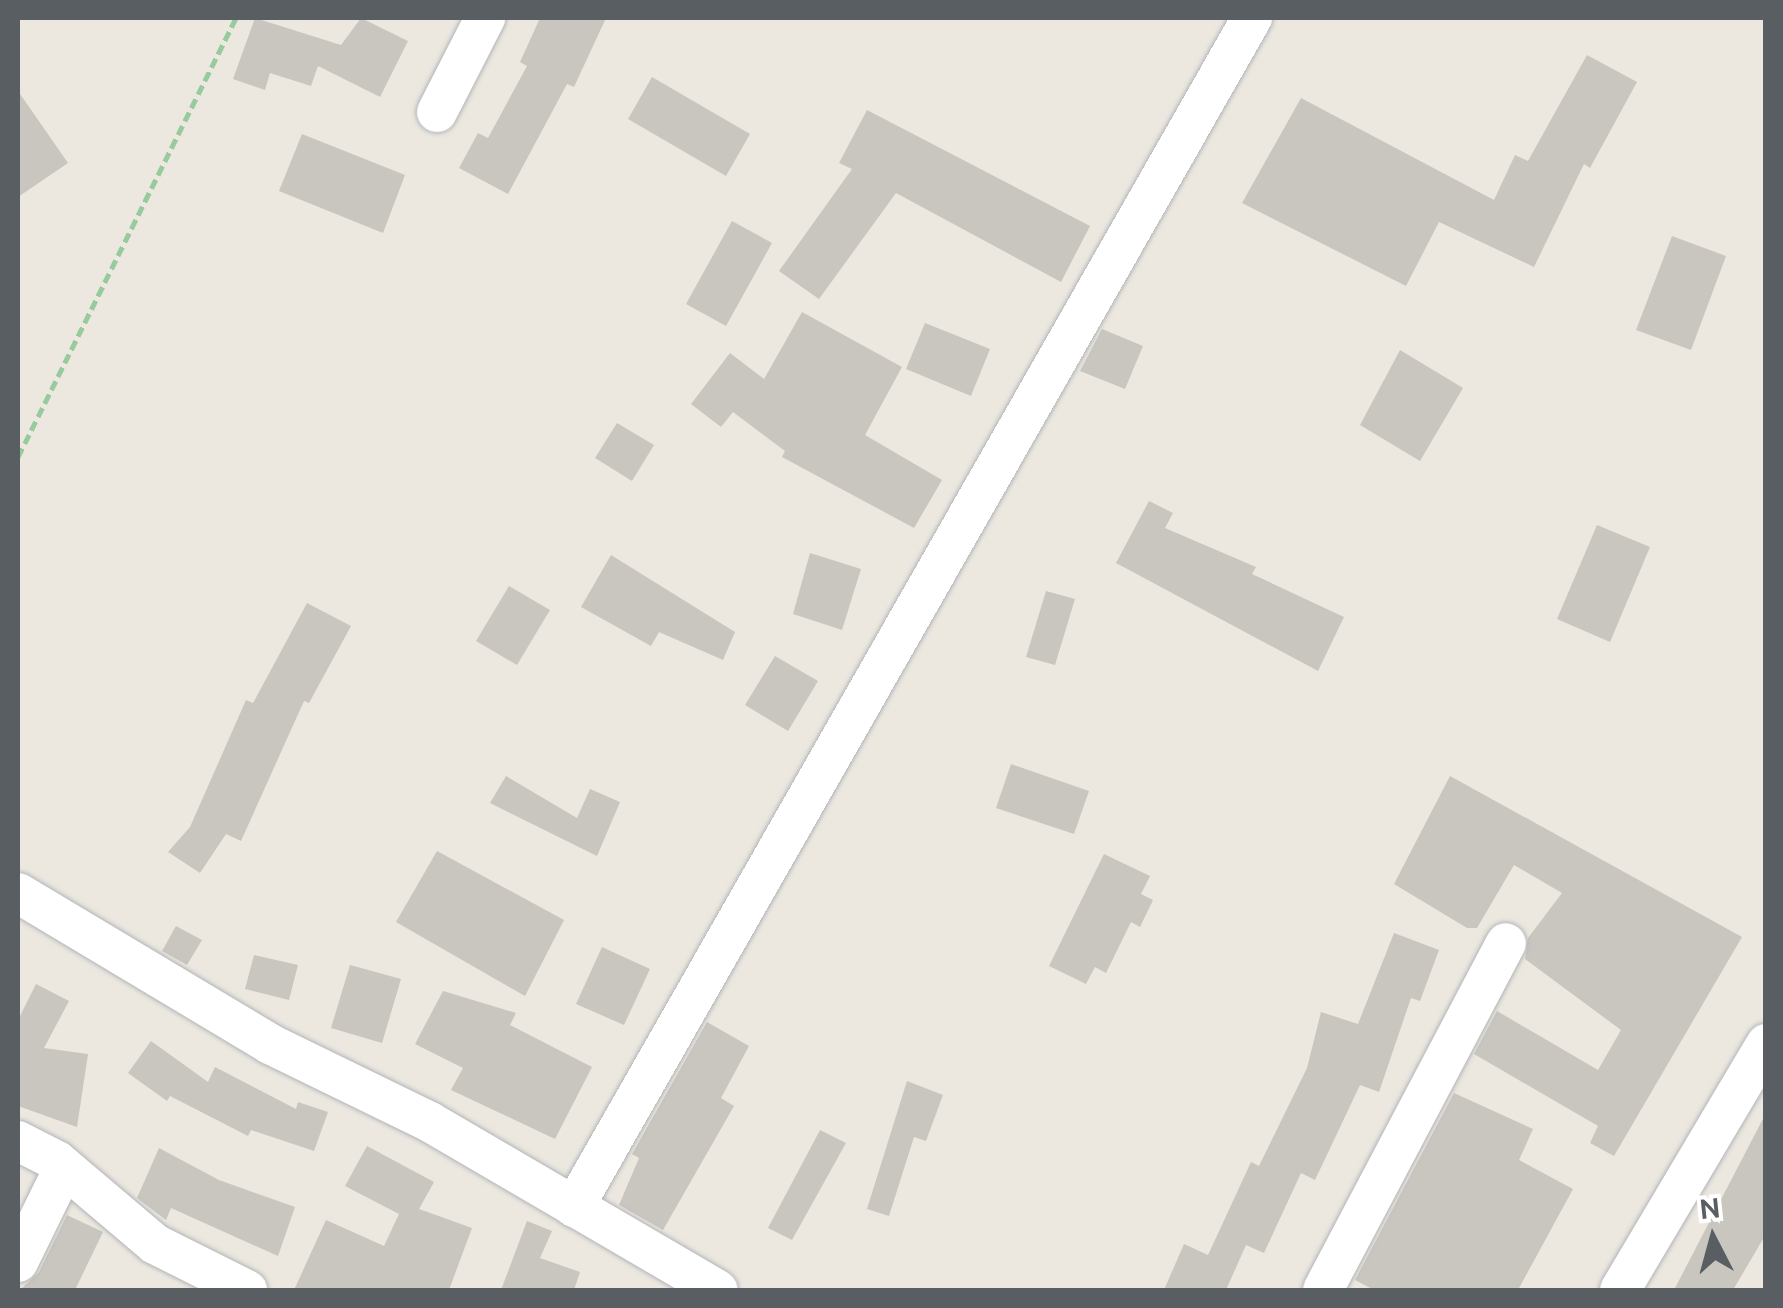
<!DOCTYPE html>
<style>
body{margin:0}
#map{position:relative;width:1783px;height:1308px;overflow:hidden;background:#ece8e0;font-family:Ubuntu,sans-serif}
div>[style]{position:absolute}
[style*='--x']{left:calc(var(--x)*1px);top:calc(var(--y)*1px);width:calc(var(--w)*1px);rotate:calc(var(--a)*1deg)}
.building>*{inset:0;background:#c9c5bf}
.path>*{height:5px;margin-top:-2.5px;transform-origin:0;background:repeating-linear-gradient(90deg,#97cb9e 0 10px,transparent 0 15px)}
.roads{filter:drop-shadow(0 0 2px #b1b5b8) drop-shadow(0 0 2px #b1b5b8)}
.minor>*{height:40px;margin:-20px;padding:0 20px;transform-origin:20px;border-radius:20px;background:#fff}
span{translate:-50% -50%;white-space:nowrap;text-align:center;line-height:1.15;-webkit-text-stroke:10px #fff;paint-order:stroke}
.frame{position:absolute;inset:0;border:20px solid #595e62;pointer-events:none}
.north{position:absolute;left:1663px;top:1188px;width:100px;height:100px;-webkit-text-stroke:8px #fff;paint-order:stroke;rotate:354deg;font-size:28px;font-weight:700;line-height:40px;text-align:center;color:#595e62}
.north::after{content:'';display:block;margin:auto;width:35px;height:45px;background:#595e62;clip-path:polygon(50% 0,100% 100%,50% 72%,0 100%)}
</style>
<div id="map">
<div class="building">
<i style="clip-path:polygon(255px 18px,341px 45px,361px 18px,408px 41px,380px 97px,318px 66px,311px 86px,270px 73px,265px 90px,233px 79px)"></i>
<i style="clip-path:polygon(540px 18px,606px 18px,574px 87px,567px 84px,508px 194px,459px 168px,478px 133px,488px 138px,527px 66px,520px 62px)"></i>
<i style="clip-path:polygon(1587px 55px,1637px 82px,1590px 168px,1584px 164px,1534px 267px,1439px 222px,1406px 286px,1242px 203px,1301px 98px,1494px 200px,1515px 155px,1528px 161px)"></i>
<i style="clip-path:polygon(652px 77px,750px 134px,726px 176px,628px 119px)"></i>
<i style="clip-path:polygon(18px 91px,68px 163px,18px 197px)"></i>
<i style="clip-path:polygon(867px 110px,1090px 226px,1061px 282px,896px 193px,819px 299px,779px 271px,852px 169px,839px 163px)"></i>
<i style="clip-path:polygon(302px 134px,405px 175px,383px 233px,279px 191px)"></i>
<i style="clip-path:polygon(732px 221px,772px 243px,726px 326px,686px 304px)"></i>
<i style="clip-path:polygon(1672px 236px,1726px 256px,1691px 350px,1636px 330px)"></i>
<i style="clip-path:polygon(802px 312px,902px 367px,865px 435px,942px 480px,914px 528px,782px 457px,785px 451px,733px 412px,721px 427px,691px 404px,730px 353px,764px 379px)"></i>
<i style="clip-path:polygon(925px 323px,990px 349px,971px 396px,906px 369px)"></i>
<i style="clip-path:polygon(1102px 329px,1143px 346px,1125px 389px,1080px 371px)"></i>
<i style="clip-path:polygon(1400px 350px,1463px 388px,1420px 461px,1360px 425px)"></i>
<i style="clip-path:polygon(617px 423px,654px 445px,632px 481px,595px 458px)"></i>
<i style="clip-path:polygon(1149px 501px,1173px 513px,1165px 528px,1256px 567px,1252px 574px,1344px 617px,1318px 671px,1116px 563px)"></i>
<i style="clip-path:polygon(1597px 525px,1650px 547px,1610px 642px,1557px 619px)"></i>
<i style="clip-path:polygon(810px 553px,861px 569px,842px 630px,793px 614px)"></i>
<i style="clip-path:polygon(611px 555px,735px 632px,723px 660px,659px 632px,651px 646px,581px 607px)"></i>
<i style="clip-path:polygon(509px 586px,550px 610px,517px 665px,476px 641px)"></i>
<i style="clip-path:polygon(1046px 591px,1075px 599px,1055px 665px,1026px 657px)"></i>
<i style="clip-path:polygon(307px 603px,351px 626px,309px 703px,304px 701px,241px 841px,226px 834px,200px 873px,168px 852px,190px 827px,246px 700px,253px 703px)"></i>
<i style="clip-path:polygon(775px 656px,818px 681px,788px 731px,745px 705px)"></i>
<i style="clip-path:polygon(1011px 764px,1089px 791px,1074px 834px,996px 808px)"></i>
<i style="clip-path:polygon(506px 776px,577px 818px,590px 789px,620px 802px,597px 856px,490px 803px)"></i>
<i style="clip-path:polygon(1450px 776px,1742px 937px,1614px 1156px,1590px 1143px,1598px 1126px,1474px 1054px,1497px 1011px,1598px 1070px,1621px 1030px,1525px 959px,1528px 938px,1562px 893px,1514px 865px,1477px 928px,1467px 928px,1394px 884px)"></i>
<i style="clip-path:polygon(437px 851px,564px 920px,525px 996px,396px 922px)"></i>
<i style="clip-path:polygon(1104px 854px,1150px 876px,1141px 894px,1153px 900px,1140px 927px,1131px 922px,1106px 973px,1095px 967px,1086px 984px,1049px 966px)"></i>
<i style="clip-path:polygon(176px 926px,202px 940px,187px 965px,162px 951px)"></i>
<i style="clip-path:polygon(1394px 933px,1439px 950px,1420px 1001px,1411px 998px,1379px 1092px,1360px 1085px,1315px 1180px,1301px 1173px,1264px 1253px,1246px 1245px,1226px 1290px,1164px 1290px,1184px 1244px,1208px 1255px,1251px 1162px,1259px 1166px,1307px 1068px,1321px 1012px,1358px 1024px)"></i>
<i style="clip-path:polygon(602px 947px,650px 969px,624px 1025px,576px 1004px)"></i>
<i style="clip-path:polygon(254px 955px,298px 965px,289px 1000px,245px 989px)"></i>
<i style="clip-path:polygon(350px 965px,401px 979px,382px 1043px,331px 1028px)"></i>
<i style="clip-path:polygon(36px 984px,69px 1001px,44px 1048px,88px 1054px,77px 1127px,18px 1106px,18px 1020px)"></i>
<i style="clip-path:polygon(443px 991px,516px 1013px,510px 1025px,592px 1067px,555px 1139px,451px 1090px,463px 1068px,415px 1044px)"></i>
<i style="clip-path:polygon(707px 1022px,749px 1046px,721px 1098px,734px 1106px,663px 1230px,619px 1205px,639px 1158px,632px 1154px)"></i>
<i style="clip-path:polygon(151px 1041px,208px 1082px,215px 1067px,296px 1109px,298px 1102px,328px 1112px,314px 1151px,251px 1130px,248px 1136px,170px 1096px,167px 1101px,128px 1073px)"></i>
<i style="clip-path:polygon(907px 1081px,943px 1095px,926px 1141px,914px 1137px,889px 1216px,867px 1209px)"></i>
<i style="clip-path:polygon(1454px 1093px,1533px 1129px,1519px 1160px,1573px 1189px,1518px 1290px,1374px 1290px,1355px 1280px)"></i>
<i style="clip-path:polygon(1766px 1113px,1766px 1234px,1733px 1290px,1674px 1290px)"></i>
<i style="clip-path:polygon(820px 1130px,846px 1143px,792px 1240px,768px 1228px)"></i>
<i style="clip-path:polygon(367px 1146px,434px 1182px,419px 1209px,472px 1228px,449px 1290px,294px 1290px,326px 1220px,384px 1246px,399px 1214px,345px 1186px)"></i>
<i style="clip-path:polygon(159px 1148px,219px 1180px,295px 1207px,278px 1256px,171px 1208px,166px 1220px,137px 1198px)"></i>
<i style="clip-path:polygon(67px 1215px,103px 1232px,75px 1290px,20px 1290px,39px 1272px)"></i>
<i style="clip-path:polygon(527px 1221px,552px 1231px,540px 1258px,580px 1272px,574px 1290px,501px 1290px)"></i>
</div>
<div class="path">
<i style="--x:18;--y:457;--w:490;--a:-63.6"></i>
</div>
<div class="roads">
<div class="minor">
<i style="--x:437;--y:112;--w:106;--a:-62.9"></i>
<i style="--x:18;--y:893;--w:294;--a:30.9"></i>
<i style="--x:270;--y:1044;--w:178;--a:26"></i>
<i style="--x:430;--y:1122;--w:333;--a:30.3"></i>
<i style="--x:18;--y:1141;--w:44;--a:27.1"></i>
<i style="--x:57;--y:1161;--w:128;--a:40.3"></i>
<i style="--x:155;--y:1244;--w:103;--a:26.6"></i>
<i style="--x:574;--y:1207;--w:1369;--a:-60.31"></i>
<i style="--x:18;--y:1262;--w:105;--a:-63.9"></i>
<i style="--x:1323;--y:1290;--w:392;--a:-62.2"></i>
<i style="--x:1620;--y:1290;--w:286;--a:-59.3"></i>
</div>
</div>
<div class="frame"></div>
<div class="north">N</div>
</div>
